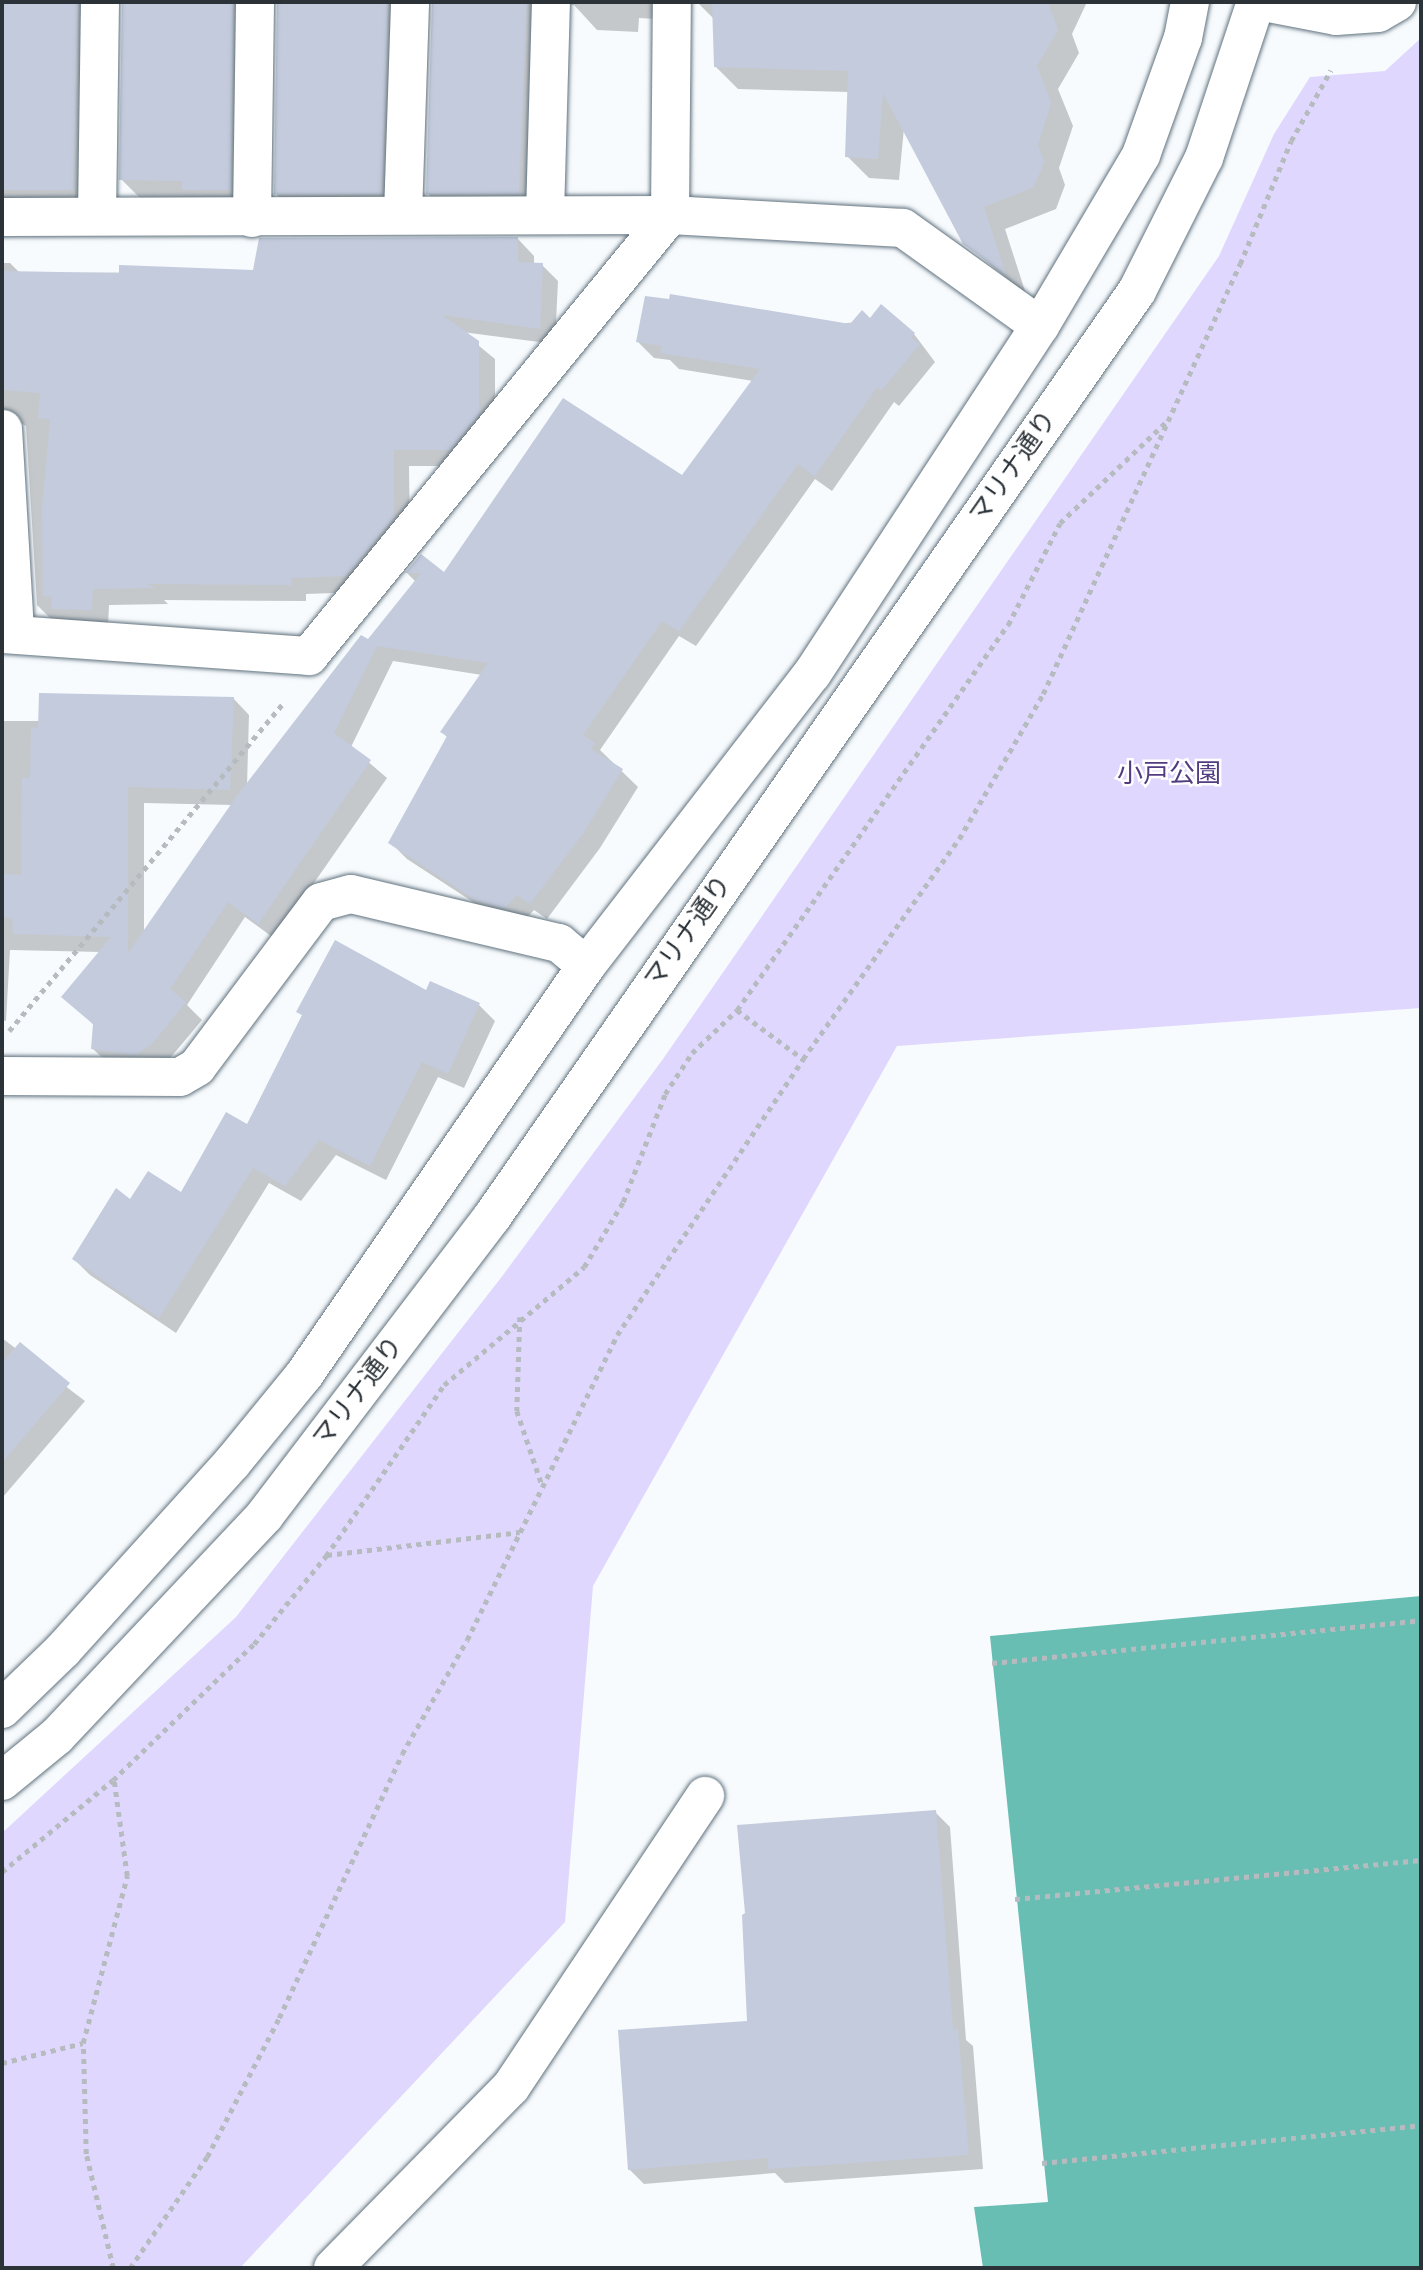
<!DOCTYPE html>
<meta charset="utf-8">
<style>
body{margin:0}
#map{position:relative;width:1423px;height:2270px;overflow:hidden;background:#f7fbfe;font-family:Cabin,"Noto Sans JP",sans-serif}
div>[style]{position:absolute}
[style*='--x']{left:calc(var(--x)*1px);top:calc(var(--y)*1px);width:calc(var(--w)*1px);rotate:calc(var(--a)*1deg)}
.green>*{inset:0;background:#dfd7fd}
.water>*{inset:0;background:#69beb3}
.shadow>*{inset:0;background:#0003}
.building>*{inset:0;background:#c3cbdd}
.path>*{height:4.5px;margin-top:-2.25px;transform-origin:0;background:repeating-linear-gradient(90deg,#b6bbbf 0 5px,transparent 0 10px)}
.roads{filter:drop-shadow(0 0 2px #61727e) drop-shadow(0 0 2px #61727e)}
.minor>*{height:38px;margin:-19px;padding:0 19px;transform-origin:19px;border-radius:19px;background:#fff}
span{translate:-50% -50%;white-space:nowrap;text-align:center;line-height:1.15;-webkit-text-stroke:5px #fff;paint-order:stroke}
.street-label{font-size:26px;color:#2c3338}
.park-label{font-size:26px;color:#513b81}
.frame{position:absolute;inset:0;border:4px solid #2c3338;pointer-events:none}
</style>
<div id="map">
<div class="green">
<i style="clip-path:polygon(1421px 38px,1421px 1008px,897px 1046px,593px 1586px,565px 1922px,240px 2268px,2px 2268px,2px 1833px,236px 1617px,500px 1279px,663px 1059px,1219px 256px,1274px 134px,1310px 77px,1385px 71px)"></i>
</div>
<div class="water">
<i style="clip-path:polygon(1421px 1596px,1421px 2268px,983px 2268px,974px 2207px,1048px 2202px,990px 1636px)"></i>
</div>
<div class="shadow">
<i style="clip-path:polygon(2px 2px,122px 2px,103px 12px,94px 211px,2px 211px)"></i>
<i style="clip-path:polygon(124px 2px,277px 2px,258px 12px,252px 212px,143px 201px,121px 179px)"></i>
<i style="clip-path:polygon(279px 2px,1087px 2px,1072px 34px,1079px 53px,1058px 89px,1073px 126px,1059px 168px,1065px 185px,1056px 209px,1005px 229px,1026px 294px,964px 243px,904px 128px,899px 180px,869px 178px,847px 156px,849px 92px,738px 89px,716px 67px,715px 20px,699px 4px,684px 4px,673px 20px,639px 18px,638px 32px,597px 30px,574px 5px,562px 4px,540px 215px,449px 215px,427px 193px,433px 4px,423px 4px,403px 215px,298px 216px,276px 194px)"></i>
<i style="clip-path:polygon(518px 239px,534px 256px,534px 265px,542px 265px,558px 281px,555px 344px,462px 332px,495px 359px,495px 430px,466px 466px,409px 466px,410px 534px,363px 592px,306px 594px,306px 601px,164px 600px,168px 604px,109px 605px,108px 626px,54px 622px,37px 605px,26px 426px,20px 423px,2px 437px,2px 263px,10px 263px,20px 273px,255px 272px)"></i>
<i style="clip-path:polygon(evenodd,870px 321px,914px 334px,935px 362px,899px 406px,894px 402px,832px 491px,815px 479px,696px 646px,679px 636px,600px 750px,638px 787px,600px 848px,547px 919px,534px 910px,522px 923px,496px 917px,407px 859px,391px 843px,448px 738px,442px 732px,482px 675px,393px 661px,351px 747px,387px 778px,275px 939px,245px 917px,187px 1005px,202px 1020px,166px 1063px,110px 1065px,93px 1049px,95px 1026px,64px 997px,101px 952px,10px 950px,6px 1021px,2px 1020px,2px 721px,40px 721px,233px 698px,249px 715px,247px 786px,416px 582px,407px 573px,421px 556px,444px 575px,683px 478px,753px 381px,679px 369px,670px 360px,654px 358px,638px 342px,870px 321px,144px 803px,233px 805px,144px 933px,144px 803px)"></i>
<i style="clip-path:polygon(427px 993px,479px 1005px,495px 1021px,464px 1088px,438px 1077px,386px 1180px,336px 1155px,301px 1201px,269px 1183px,176px 1333px,90px 1275px,74px 1259px,131px 1201px,181px 1194px,248px 1126px,303px 1016px,298px 1011px)"></i>
<i style="clip-path:polygon(2px 1338px,85px 1401px,3px 1497px,2px 1496px)"></i>
<i style="clip-path:polygon(935px 1812px,950px 1827px,966px 2040px,973px 2046px,983px 2169px,785px 2183px,775px 2173px,644px 2184px,629px 2169px,749px 2022px)"></i>
</div>
<div class="building">
<i style="clip-path:polygon(2px 2px,78px 2px,73px 190px,2px 190px)"></i>
<i style="clip-path:polygon(122px 2px,233px 2px,231px 190px,182px 190px,182px 181px,119px 180px)"></i>
<i style="clip-path:polygon(277px 2px,388px 2px,382px 194px,274px 194px)"></i>
<i style="clip-path:polygon(432px 2px,527px 2px,519px 194px,426px 194px)"></i>
<i style="clip-path:polygon(712px 2px,1048px 2px,1058px 30px,1037px 66px,1051px 103px,1038px 145px,1044px 162px,1034px 187px,984px 207px,1006px 275px,963px 244px,883px 93px,878px 159px,845px 157px,848px 71px,714px 67px)"></i>
<i style="clip-path:polygon(518px 237px,518px 262px,543px 263px,540px 329px,442px 315px,479px 341px,479px 414px,450px 450px,394px 450px,394px 517px,346px 576px,291px 578px,291px 585px,147px 584px,155px 588px,93px 589px,92px 610px,51px 609px,52px 597px,43px 596px,42px 509px,50px 419px,38px 418px,40px 393px,2px 390px,2px 271px,119px 273px,119px 265px,253px 270px,259px 238px)"></i>
<i style="clip-path:polygon(670px 294px,850px 324px,862px 310px,870px 318px,881px 304px,915px 333px,911px 338px,920px 344px,881px 391px,877px 387px,815px 476px,798px 464px,679px 631px,662px 621px,583px 735px,595px 743px,591px 749px,623px 769px,584px 832px,530px 904px,517px 895px,505px 908px,477px 901px,388px 843px,447px 736px,440px 732px,488px 663px,377px 646px,334px 733px,371px 760px,258px 924px,228px 902px,170px 989px,186px 1002px,152px 1044px,135px 1055px,91px 1049px,93px 1024px,61px 997px,111px 937px,13px 934px,12px 918px,2px 917px,2px 874px,21px 875px,22px 778px,30px 778px,31px 727px,38px 728px,39px 693px,234px 697px,230px 790px,128px 787px,128px 953px,236px 797px,361px 635px,368px 639px,421px 573px,405px 573px,421px 554px,444px 572px,563px 398px,682px 475px,760px 369px,660px 353px,662px 346px,636px 342px,645px 296px,669px 299px)"></i>
<i style="clip-path:polygon(335px 940px,426px 990px,430px 981px,480px 1003px,448px 1074px,422px 1062px,370px 1166px,319px 1140px,285px 1186px,253px 1168px,159px 1318px,72px 1259px,116px 1188px,130px 1199px,148px 1171px,181px 1192px,226px 1112px,247px 1124px,302px 1015px,296px 1012px)"></i>
<i style="clip-path:polygon(20px 1342px,70px 1383px,2px 1463px,2px 1363px)"></i>
<i style="clip-path:polygon(936px 1810px,953px 2030px,958px 2029px,969px 2155px,768px 2169px,768px 2158px,628px 2170px,618px 2030px,747px 2021px,742px 1915px,745px 1913px,737px 1825px)"></i>
</div>
<div class="path">
<i style="--x:737;--y:1010;--w:82;--a:36.6"></i>
<i style="--x:9;--y:1031;--w:429;--a:-50.1"></i>
<i style="--x:520;--y:1317;--w:94;--a:91.8"></i>
<i style="--x:517;--y:1411;--w:78;--a:71.3"></i>
<i style="--x:327;--y:1555;--w:194;--a:-6.8"></i>
<i style="--x:992;--y:1663;--w:431;--a:-5.7"></i>
<i style="--x:2;--y:1872;--w:144;--a:-39.7"></i>
<i style="--x:113;--y:1780;--w:196;--a:-44"></i>
<i style="--x:254;--y:1644;--w:114;--a:-50.7"></i>
<i style="--x:326;--y:1556;--w:208;--a:-55.4"></i>
<i style="--x:444;--y:1385;--w:183;--a:-40.1"></i>
<i style="--x:584;--y:1267;--w:76;--a:-59"></i>
<i style="--x:623;--y:1202;--w:116;--a:-68.7"></i>
<i style="--x:665;--y:1094;--w:49;--a:-56.6"></i>
<i style="--x:692;--y:1053;--w:62;--a:-43.7"></i>
<i style="--x:737;--y:1010;--w:471;--a:-54.9"></i>
<i style="--x:1008;--y:625;--w:114;--a:-63"></i>
<i style="--x:1060;--y:523;--w:148;--a:-43.6"></i>
<i style="--x:1015;--y:1899;--w:408;--a:-5.5"></i>
<i style="--x:2;--y:2063;--w:83;--a:-13.9"></i>
<i style="--x:1042;--y:2163;--w:381;--a:-5.7"></i>
<i style="--x:113;--y:2268;--w:117;--a:-103.3"></i>
<i style="--x:86;--y:2154;--w:111;--a:-91.5"></i>
<i style="--x:83;--y:2043;--w:173;--a:-75.2"></i>
<i style="--x:127;--y:1876;--w:96;--a:-97.8"></i>
<i style="--x:130;--y:2268;--w:135;--a:-55.3"></i>
<i style="--x:207;--y:2157;--w:157;--a:-62.6"></i>
<i style="--x:279;--y:2018;--w:291;--a:-65"></i>
<i style="--x:402;--y:1754;--w:131;--a:-60.3"></i>
<i style="--x:467;--y:1640;--w:340;--a:-63.8"></i>
<i style="--x:617;--y:1335;--w:333;--a:-56"></i>
<i style="--x:803;--y:1059;--w:270;--a:-54.7"></i>
<i style="--x:959;--y:839;--w:168;--a:-59.9"></i>
<i style="--x:1043;--y:694;--w:473;--a:-65.4"></i>
<i style="--x:1240;--y:264;--w:133;--a:-67.5"></i>
<i style="--x:1291;--y:141;--w:81;--a:-60.6"></i>
</div>
<div class="roads">
<div class="minor">
<i style="--x:1264;--y:2;--w:73;--a:11"></i>
<i style="--x:1336;--y:16;--w:42;--a:-4.1"></i>
<i style="--x:1378;--y:13;--w:22;--a:-30"></i>
<i style="--x:403;--y:215;--w:213;--a:-88.1"></i>
<i style="--x:545;--y:215;--w:213;--a:-88.4"></i>
<i style="--x:97;--y:216;--w:214;--a:-89.2"></i>
<i style="--x:2;--y:217;--w:668;--a:-0.17"></i>
<i style="--x:670;--y:215;--w:233;--a:3.2"></i>
<i style="--x:903;--y:228;--w:168;--a:35.6"></i>
<i style="--x:252;--y:218;--w:216;--a:-89.2"></i>
<i style="--x:3;--y:429;--w:205;--a:86.6"></i>
<i style="--x:2;--y:634;--w:308;--a:4.1"></i>
<i style="--x:309;--y:656;--w:570;--a:-50.7"></i>
<i style="--x:670;--y:215;--w:213;--a:-89.5"></i>
<i style="--x:2;--y:1076;--w:178;--a:0.3"></i>
<i style="--x:180;--y:1077;--w:20;--a:-30"></i>
<i style="--x:197;--y:1067;--w:206;--a:-53.1"></i>
<i style="--x:321;--y:902;--w:31;--a:-15"></i>
<i style="--x:351;--y:894;--w:214;--a:13.3"></i>
<i style="--x:559;--y:943;--w:35;--a:40"></i>
<i style="--x:2;--y:1709;--w:85;--a:-44"></i>
<i style="--x:63;--y:1650;--w:252;--a:-47.9"></i>
<i style="--x:232;--y:1463;--w:114;--a:-50.7"></i>
<i style="--x:304;--y:1375;--w:497;--a:-55.4"></i>
<i style="--x:586;--y:966;--w:369;--a:-52.3"></i>
<i style="--x:812;--y:674;--w:416;--a:-56.8"></i>
<i style="--x:1040;--y:326;--w:199;--a:-59.4"></i>
<i style="--x:1141;--y:155;--w:124;--a:-70.3"></i>
<i style="--x:1183;--y:38;--w:37;--a:-79"></i>
<i style="--x:2;--y:1781;--w:71;--a:-39.3"></i>
<i style="--x:57;--y:1736;--w:303;--a:-46.7"></i>
<i style="--x:265;--y:1515;--w:375;--a:-52.7"></i>
<i style="--x:492;--y:1217;--w:1128;--a:-55.14"></i>
<i style="--x:1137;--y:291;--w:149;--a:-63.3"></i>
<i style="--x:1204;--y:158;--w:164;--a:-71.6"></i>
<i style="--x:333;--y:2268;--w:254;--a:-45.5"></i>
<i style="--x:511;--y:2087;--w:350;--a:-56.3"></i>
</div>
</div>
<div class="street-label">
<span style="left:1013px;top:467px;rotate:-55deg">マリナ通り</span>
<span style="left:688px;top:932px;rotate:-55deg">マリナ通り</span>
<span style="left:358px;top:1392px;rotate:-53deg">マリナ通り</span>
</div>
<div class="park-label">
<span style="left:1169px;top:774px">小戸公園</span>
</div>
<div class="frame"></div>
</div>
